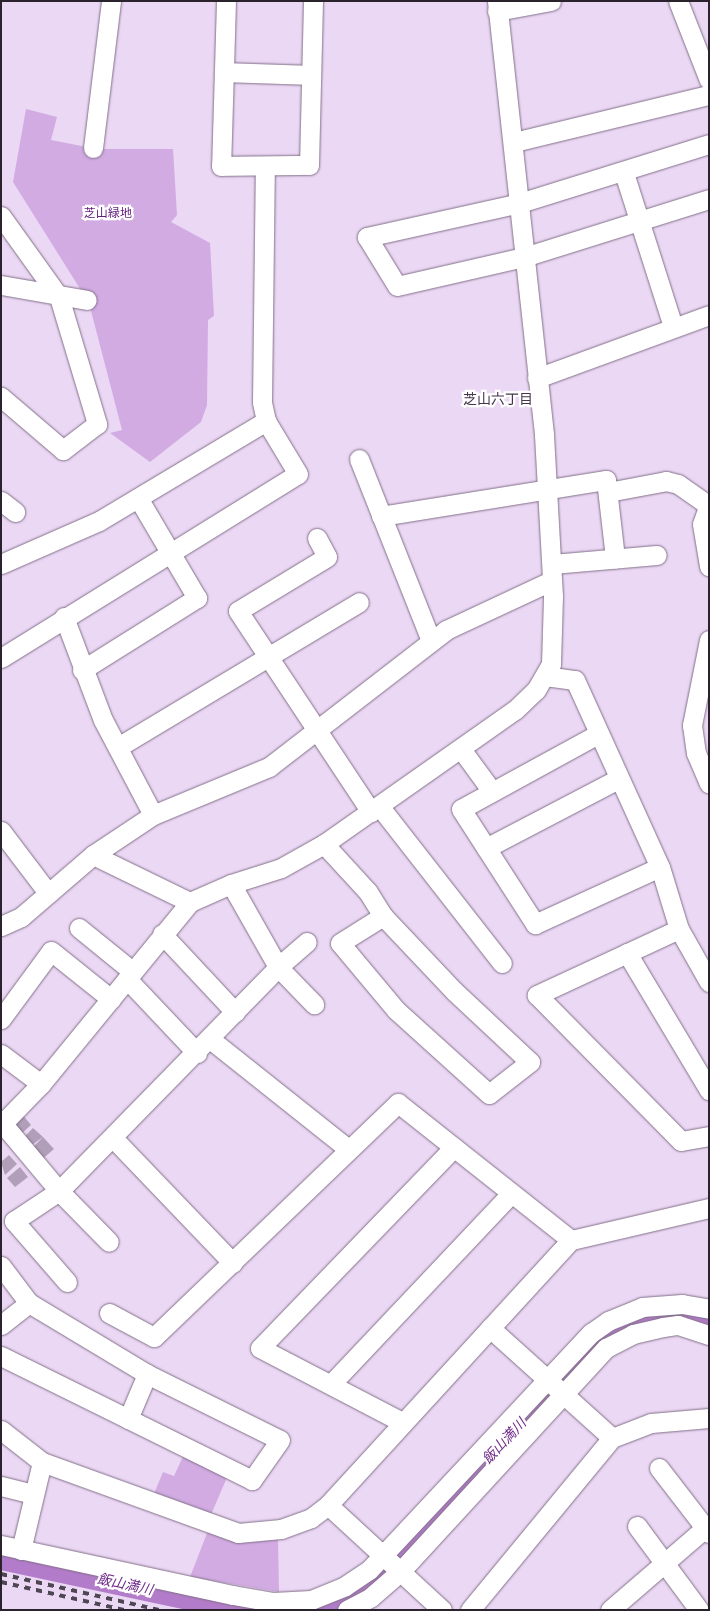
<!DOCTYPE html>
<meta charset="utf-8">
<style>
body{margin:0}
#map{position:relative;width:710px;height:1611px;overflow:hidden;background:#ebd8f4;font-family:Arial,"Noto Sans JP",sans-serif}
div>[style]{position:absolute}
[style*='--x']{left:calc(var(--x)*1px);top:calc(var(--y)*1px);width:calc(var(--w)*1px);rotate:calc(var(--a)*1deg)}
.green>*{inset:0;background:#d1abe2}
.river>*{height:25px;margin:-12.5px;padding:0 12.5px;transform-origin:12.5px;border-radius:12.5px;background:#b37cca}
.building>*{inset:0;background:#b19fb9}
.roads{filter:drop-shadow(0 0 1px #827089) drop-shadow(0 0 1px #827089)}
.minor>*{height:19px;margin:-9.5px;padding:0 9.5px;transform-origin:9.5px;border-radius:9.5px;background:#fff}
.rail>*{height:4px;margin-top:-2px;transform-origin:0;background:repeating-linear-gradient(90deg,#4f4654 0 6px,transparent 0 12px)}
span{translate:-50% -50%;white-space:nowrap;text-align:center;line-height:1.15;-webkit-text-stroke:4.5px #fff;paint-order:stroke}
.park-label{font-size:12px;color:#65217e}
.neighbourhood-label{font-size:14px;color:#44354b}
.water-label{font-size:14px;color:#6f2c89;font-style:italic}
.frame{position:absolute;inset:0;border:2px solid #2a232d;pointer-events:none}
</style>
<div id="map">
<div class="green">
<i style="clip-path:polygon(26px 109px,57px 117px,51px 140px,97px 149px,173px 149px,177px 215px,171px 222px,210px 243px,214px 316px,208px 320px,207px 405px,201px 422px,150px 462px,110px 433px,122px 430px,89px 303px,13px 182px)"></i>
<i style="clip-path:polygon(185px 1452px,228px 1475px,210px 1517px,153px 1496px,163px 1472px,174px 1476px)"></i>
<i style="clip-path:polygon(209px 1528px,238px 1540px,278px 1538px,279px 1592px,190px 1577px)"></i>
</div>
<div class="river">
<i style="--x:1;--y:1557;--w:253;--a:12.1"></i>
<i style="--x:317;--y:1610;--w:51;--a:-24.1"></i>
<i style="--x:364;--y:1589;--w:18;--a:-41"></i>
<i style="--x:378;--y:1577;--w:304;--a:-47.1"></i>
<i style="--x:585;--y:1354;--w:37;--a:-41"></i>
<i style="--x:613;--y:1330;--w:53;--a:-15.4"></i>
<i style="--x:664;--y:1316;--w:34;--a:3"></i>
<i style="--x:698;--y:1318;--w:12;--a:24"></i>
</div>
<div class="building">
<i style="clip-path:polygon(22px 1114px,31px 1125px,21px 1134px,12px 1124px)"></i>
<i style="clip-path:polygon(33px 1128px,43px 1137px,54px 1149px,40px 1161px,30px 1150px,43px 1137px,25px 1150px,23px 1138px)"></i>
<i style="clip-path:polygon(9px 1155px,17px 1164px,5px 1175px,1px 1162px)"></i>
<i style="clip-path:polygon(20px 1167px,28px 1177px,15px 1187px,7px 1178px)"></i>
</div>
<div class="roads">
<div class="minor">
<i style="--x:226;--y:1;--w:165;--a:91.7"></i>
<i style="--x:221;--y:166;--w:88;--a:-0.7"></i>
<i style="--x:309;--y:165;--w:164;--a:-88.6"></i>
<i style="--x:678;--y:1;--w:85;--a:68.6"></i>
<i style="--x:497;--y:11;--w:55;--a:-10.5"></i>
<i style="--x:224;--y:72;--w:87;--a:2"></i>
<i style="--x:514;--y:142;--w:201;--a:-13.6"></i>
<i style="--x:709;--y:144;--w:198;--a:162.7"></i>
<i style="--x:520;--y:203;--w:157;--a:167.5"></i>
<i style="--x:367;--y:237;--w:57;--a:58.5"></i>
<i style="--x:397;--y:286;--w:130;--a:-12.9"></i>
<i style="--x:524;--y:257;--w:194;--a:-17.4"></i>
<i style="--x:93;--y:148;--w:148;--a:-83"></i>
<i style="--x:624;--y:173;--w:162;--a:72.3"></i>
<i style="--x:1;--y:216;--w:100;--a:54.4"></i>
<i style="--x:59;--y:297;--w:133;--a:73.3"></i>
<i style="--x:97;--y:424;--w:43;--a:142.6"></i>
<i style="--x:63;--y:450;--w:82;--a:-139.5"></i>
<i style="--x:1;--y:285;--w:87;--a:9.9"></i>
<i style="--x:537;--y:378;--w:183;--a:-20.1"></i>
<i style="--x:359;--y:459;--w:196;--a:68.4"></i>
<i style="--x:608;--y:492;--w:59;--a:-10.7"></i>
<i style="--x:666;--y:481;--w:12;--a:14"></i>
<i style="--x:678;--y:484;--w:37;--a:35"></i>
<i style="--x:1;--y:501;--w:18;--a:38"></i>
<i style="--x:709;--y:504;--w:21;--a:109"></i>
<i style="--x:702;--y:524;--w:43;--a:80.5"></i>
<i style="--x:381;--y:516;--w:228;--a:-9.1"></i>
<i style="--x:606;--y:480;--w:79;--a:83.4"></i>
<i style="--x:317;--y:538;--w:21;--a:62"></i>
<i style="--x:327;--y:557;--w:104;--a:148.8"></i>
<i style="--x:238;--y:611;--w:241;--a:56.5"></i>
<i style="--x:1;--y:564;--w:107;--a:-23.7"></i>
<i style="--x:99;--y:521;--w:195;--a:-30.9"></i>
<i style="--x:552;--y:564;--w:105;--a:-4.9"></i>
<i style="--x:64;--y:617;--w:110;--a:69.3"></i>
<i style="--x:103;--y:720;--w:107;--a:62.2"></i>
<i style="--x:709;--y:640;--w:87;--a:101.3"></i>
<i style="--x:692;--y:725;--w:28;--a:82"></i>
<i style="--x:696;--y:753;--w:33;--a:67"></i>
<i style="--x:1;--y:658;--w:349;--a:-31.8"></i>
<i style="--x:298;--y:474;--w:62;--a:-121.1"></i>
<i style="--x:266;--y:421;--w:19;--a:-102"></i>
<i style="--x:262;--y:402;--w:236;--a:-89.3"></i>
<i style="--x:82;--y:670;--w:136;--a:-32.1"></i>
<i style="--x:197;--y:598;--w:116;--a:-120.5"></i>
<i style="--x:545;--y:676;--w:30;--a:8"></i>
<i style="--x:575;--y:680;--w:205;--a:65.6"></i>
<i style="--x:660;--y:867;--w:65;--a:73"></i>
<i style="--x:679;--y:929;--w:61;--a:60.5"></i>
<i style="--x:598;--y:734;--w:156;--a:151.3"></i>
<i style="--x:461;--y:809;--w:137;--a:57.2"></i>
<i style="--x:535;--y:924;--w:137;--a:-24.5"></i>
<i style="--x:118;--y:747;--w:281;--a:-31"></i>
<i style="--x:461;--y:749;--w:51;--a:53.8"></i>
<i style="--x:380;--y:807;--w:198;--a:52"></i>
<i style="--x:1;--y:831;--w:78;--a:52.8"></i>
<i style="--x:324;--y:844;--w:65;--a:47.5"></i>
<i style="--x:368;--y:892;--w:28;--a:58"></i>
<i style="--x:383;--y:916;--w:103;--a:46.6"></i>
<i style="--x:454;--y:991;--w:104;--a:43.1"></i>
<i style="--x:530;--y:1062;--w:52;--a:142"></i>
<i style="--x:489;--y:1094;--w:125;--a:-137.9"></i>
<i style="--x:396;--y:1010;--w:87;--a:-129.9"></i>
<i style="--x:340;--y:943;--w:51;--a:-32.1"></i>
<i style="--x:486;--y:848;--w:149;--a:-27.6"></i>
<i style="--x:93;--y:855;--w:108;--a:25.9"></i>
<i style="--x:231;--y:884;--w:95;--a:60.5"></i>
<i style="--x:278;--y:967;--w:52;--a:45.8"></i>
<i style="--x:1;--y:926;--w:22;--a:-24"></i>
<i style="--x:21;--y:917;--w:95;--a:-40.7"></i>
<i style="--x:93;--y:855;--w:72;--a:-33.7"></i>
<i style="--x:153;--y:815;--w:126;--a:-22.5"></i>
<i style="--x:269;--y:767;--w:224;--a:-37.7"></i>
<i style="--x:446;--y:630;--w:116;--a:-25"></i>
<i style="--x:79;--y:928;--w:68;--a:39.1"></i>
<i style="--x:679;--y:929;--w:157;--a:155.1"></i>
<i style="--x:537;--y:995;--w:205;--a:45.4"></i>
<i style="--x:681;--y:1141;--w:28;--a:-10"></i>
<i style="--x:162;--y:934;--w:107;--a:46.9"></i>
<i style="--x:627;--y:953;--w:160;--a:59.1"></i>
<i style="--x:127;--y:979;--w:102;--a:46.6"></i>
<i style="--x:1;--y:1019;--w:84;--a:-53.7"></i>
<i style="--x:51;--y:951;--w:77;--a:38.7"></i>
<i style="--x:210;--y:1039;--w:175;--a:38.5"></i>
<i style="--x:1;--y:1054;--w:50;--a:36.9"></i>
<i style="--x:3;--y:1124;--w:87;--a:50.1"></i>
<i style="--x:59;--y:1191;--w:71;--a:45.6"></i>
<i style="--x:1;--y:1125;--w:57;--a:-45.7"></i>
<i style="--x:41;--y:1084;--w:235;--a:-50.7"></i>
<i style="--x:190;--y:902;--w:45;--a:-23.7"></i>
<i style="--x:231;--y:884;--w:52;--a:-17.7"></i>
<i style="--x:281;--y:868;--w:49;--a:-29.2"></i>
<i style="--x:324;--y:844;--w:233;--a:-35.1"></i>
<i style="--x:515;--y:710;--w:29;--a:-44"></i>
<i style="--x:536;--y:690;--w:30;--a:-60"></i>
<i style="--x:551;--y:664;--w:68;--a:-88.3"></i>
<i style="--x:553;--y:596;--w:162;--a:-93.2"></i>
<i style="--x:544;--y:434;--w:436;--a:-96.2"></i>
<i style="--x:113;--y:1138;--w:173;--a:46.2"></i>
<i style="--x:1;--y:1266;--w:46;--a:52.9"></i>
<i style="--x:29;--y:1303;--w:138;--a:31"></i>
<i style="--x:147;--y:1374;--w:148;--a:26.4"></i>
<i style="--x:280;--y:1440;--w:49;--a:125"></i>
<i style="--x:252;--y:1480;--w:280;--a:-153.7"></i>
<i style="--x:67;--y:1282;--w:81;--a:-131"></i>
<i style="--x:14;--y:1221;--w:54;--a:-33.7"></i>
<i style="--x:59;--y:1191;--w:313;--a:-45.6"></i>
<i style="--x:278;--y:967;--w:38;--a:-41"></i>
<i style="--x:109;--y:1313;--w:51;--a:28.1"></i>
<i style="--x:154;--y:1337;--w:338;--a:-43.8"></i>
<i style="--x:398;--y:1103;--w:221;--a:38.4"></i>
<i style="--x:1;--y:1325;--w:36;--a:-38"></i>
<i style="--x:490;--y:1328;--w:164;--a:42"></i>
<i style="--x:332;--y:1383;--w:260;--a:-46.6"></i>
<i style="--x:128;--y:1419;--w:49;--a:-67.1"></i>
<i style="--x:402;--y:1422;--w:160;--a:-152.5"></i>
<i style="--x:260;--y:1348;--w:279;--a:-46"></i>
<i style="--x:1;--y:1430;--w:52;--a:38"></i>
<i style="--x:42;--y:1462;--w:208;--a:19.9"></i>
<i style="--x:238;--y:1533;--w:43;--a:-5.3"></i>
<i style="--x:281;--y:1529;--w:32;--a:-20"></i>
<i style="--x:311;--y:1518;--w:21;--a:-37"></i>
<i style="--x:328;--y:1505;--w:360;--a:-47.5"></i>
<i style="--x:571;--y:1240;--w:142;--a:-13.1"></i>
<i style="--x:659;--y:1468;--w:82;--a:52.4"></i>
<i style="--x:1;--y:1486;--w:32;--a:14"></i>
<i style="--x:328;--y:1505;--w:155;--a:42.6"></i>
<i style="--x:637;--y:1526;--w:104;--a:53.6"></i>
<i style="--x:1;--y:1545;--w:237;--a:12.2"></i>
<i style="--x:233;--y:1595;--w:41;--a:9.9"></i>
<i style="--x:273;--y:1602;--w:38;--a:-3"></i>
<i style="--x:311;--y:1600;--w:37;--a:-22"></i>
<i style="--x:345;--y:1586;--w:29;--a:-34"></i>
<i style="--x:369;--y:1570;--w:325;--a:-46.9"></i>
<i style="--x:591;--y:1333;--w:21;--a:-35"></i>
<i style="--x:608;--y:1321;--w:37;--a:-22"></i>
<i style="--x:642;--y:1307;--w:40;--a:-4.3"></i>
<i style="--x:682;--y:1304;--w:27;--a:10"></i>
<i style="--x:21;--y:1550;--w:90;--a:-76.6"></i>
<i style="--x:347;--y:1610;--w:27;--a:-28"></i>
<i style="--x:371;--y:1597;--w:37;--a:-41"></i>
<i style="--x:399;--y:1573;--w:306;--a:-47.4"></i>
<i style="--x:606;--y:1348;--w:30;--a:-27"></i>
<i style="--x:633;--y:1334;--w:31;--a:-13"></i>
<i style="--x:663;--y:1327;--w:15;--a:-8"></i>
<i style="--x:678;--y:1325;--w:33;--a:18"></i>
<i style="--x:470;--y:1610;--w:223;--a:-50.5"></i>
<i style="--x:612;--y:1438;--w:42;--a:-21"></i>
<i style="--x:651;--y:1423;--w:58;--a:-4.9"></i>
<i style="--x:610;--y:1610;--w:125;--a:-40.8"></i>
</div>
</div>
<div class="rail">
<i style="--x:1;--y:1574;--w:163;--a:12.8"></i>
<i style="--x:1;--y:1582;--w:126;--a:12.8"></i>
</div>
<div class="park-label">
<span style="left:108px;top:214px">芝山緑地</span>
</div>
<div class="neighbourhood-label">
<span style="left:498px;top:399px">芝山六丁目</span>
</div>
<div class="water-label">
<span style="left:504px;top:1441px;rotate:-47deg">飯山満川</span>
<span style="left:125px;top:1584px;rotate:12deg">飯山満川</span>
</div>
<div class="frame"></div>
</div>
